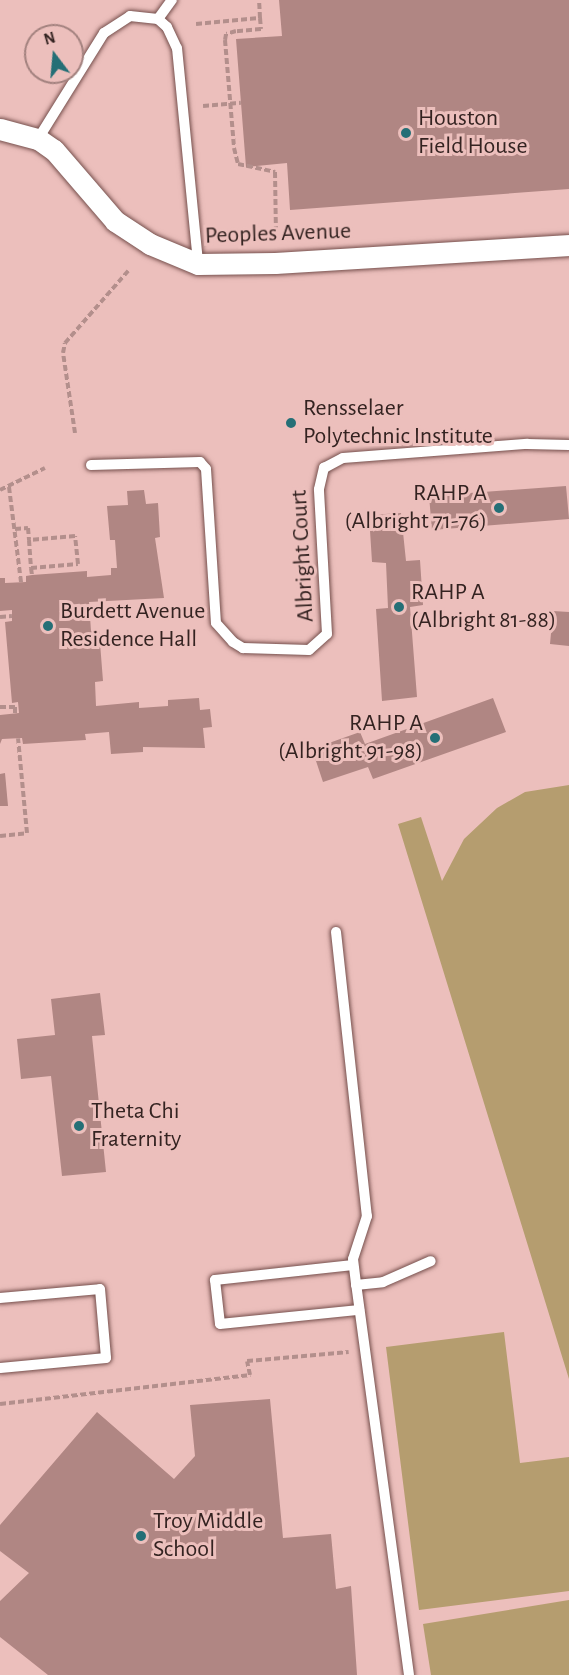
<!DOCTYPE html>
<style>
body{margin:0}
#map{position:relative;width:569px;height:1675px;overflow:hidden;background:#ecbfbc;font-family:"Alegreya Sans",sans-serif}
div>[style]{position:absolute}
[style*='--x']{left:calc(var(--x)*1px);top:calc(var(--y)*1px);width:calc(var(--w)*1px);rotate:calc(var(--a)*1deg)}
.green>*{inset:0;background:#b59d6f}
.building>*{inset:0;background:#b08683}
.path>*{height:4px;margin-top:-2px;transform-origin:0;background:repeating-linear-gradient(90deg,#b38f8c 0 6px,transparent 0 9px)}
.roads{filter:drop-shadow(0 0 2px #76504d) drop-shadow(0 0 2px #76504d)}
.lane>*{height:10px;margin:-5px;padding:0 5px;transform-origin:5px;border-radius:5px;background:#fff}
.street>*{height:21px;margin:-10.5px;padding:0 10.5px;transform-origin:10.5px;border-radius:10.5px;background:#fff}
.dots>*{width:16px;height:16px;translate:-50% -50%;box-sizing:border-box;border:3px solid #ecbfbc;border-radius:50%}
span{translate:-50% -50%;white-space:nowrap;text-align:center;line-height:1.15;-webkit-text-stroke:6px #ecbfbc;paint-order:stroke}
.poi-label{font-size:24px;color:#342321}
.left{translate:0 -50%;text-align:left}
.right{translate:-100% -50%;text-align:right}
.street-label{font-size:24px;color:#342321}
.north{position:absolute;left:24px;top:24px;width:60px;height:60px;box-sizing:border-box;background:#ecbfbc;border:2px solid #a2817e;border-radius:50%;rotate:344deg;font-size:16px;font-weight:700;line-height:24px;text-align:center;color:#342321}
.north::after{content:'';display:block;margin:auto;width:21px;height:27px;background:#256f76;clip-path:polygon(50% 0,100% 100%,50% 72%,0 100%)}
</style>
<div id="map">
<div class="green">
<i style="clip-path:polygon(569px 785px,569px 1379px,398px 824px,421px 817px,442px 881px,464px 839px,497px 808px,525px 792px)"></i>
<i style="clip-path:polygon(504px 1332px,520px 1463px,569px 1457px,569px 1591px,419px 1610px,386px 1347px)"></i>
<i style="clip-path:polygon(569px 1600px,569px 1675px,431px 1675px,423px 1624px)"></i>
</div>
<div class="building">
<i style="clip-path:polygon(279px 0,569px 0,569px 189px,290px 210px,287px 163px,246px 167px,236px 39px,282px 36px)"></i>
<i style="clip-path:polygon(566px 486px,569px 519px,432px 530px,429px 496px)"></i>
<i style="clip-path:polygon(144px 490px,146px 504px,158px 503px,160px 537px,155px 538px,164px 598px,89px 602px,91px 631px,99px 630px,103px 681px,95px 682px,96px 706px,139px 702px,139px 708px,168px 706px,168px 700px,199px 698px,200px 710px,210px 709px,212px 727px,203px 728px,205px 748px,143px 747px,143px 752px,111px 754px,109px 732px,85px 734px,86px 740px,23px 744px,22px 738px,2px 739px,0 744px,0 715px,19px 713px,18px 702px,12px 703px,5px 622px,12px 621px,12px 610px,0 611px,0 578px,5px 578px,5px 583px,26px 582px,26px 576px,32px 575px,87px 571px,87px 577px,111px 575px,111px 568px,117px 568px,115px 540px,110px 540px,107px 506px,128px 505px,127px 491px)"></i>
<i style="clip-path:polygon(401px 513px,406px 561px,420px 560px,423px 605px,410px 607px,417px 697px,382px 701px,376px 609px,388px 608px,386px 563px,372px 562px,369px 515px)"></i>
<i style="clip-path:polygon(553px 611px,569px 612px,569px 646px,550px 644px)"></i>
<i style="clip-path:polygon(493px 698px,506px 732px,373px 779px,368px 767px,323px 782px,312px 749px,360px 732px,365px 744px)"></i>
<i style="clip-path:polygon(5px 773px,8px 806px,0 806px,0 774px)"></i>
<i style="clip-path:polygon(100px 993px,105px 1035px,92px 1036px,106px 1172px,62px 1176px,51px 1076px,21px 1079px,17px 1039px,55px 1035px,51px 999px)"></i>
<i style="clip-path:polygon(270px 1399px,283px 1538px,331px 1534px,336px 1589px,351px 1586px,357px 1675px,48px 1675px,0 1637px,0 1601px,29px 1573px,0 1551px,0 1525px,97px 1412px,174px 1479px,195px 1456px,190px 1405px)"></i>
</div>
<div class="path">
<i style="--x:260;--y:18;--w:11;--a:85"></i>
<i style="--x:261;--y:29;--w:25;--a:175"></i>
<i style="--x:236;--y:31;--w:10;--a:163"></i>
<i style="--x:226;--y:34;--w:6;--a:99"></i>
<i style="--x:225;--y:40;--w:108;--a:85.2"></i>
<i style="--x:234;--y:148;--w:16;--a:76"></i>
<i style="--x:238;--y:164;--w:38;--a:12"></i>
<i style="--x:275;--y:172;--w:64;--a:89.1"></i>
<i style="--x:196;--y:24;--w:64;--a:-5.4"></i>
<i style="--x:260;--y:18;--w:18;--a:-93"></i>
<i style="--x:203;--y:106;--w:38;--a:-5"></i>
<i style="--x:75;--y:433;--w:81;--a:-98.5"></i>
<i style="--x:63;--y:353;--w:10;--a:-79"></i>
<i style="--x:65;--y:343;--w:96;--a:-48.8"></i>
<i style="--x:9;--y:487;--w:96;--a:82.8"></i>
<i style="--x:0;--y:490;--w:50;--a:-26.1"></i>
<i style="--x:15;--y:529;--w:13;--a:-4"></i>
<i style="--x:28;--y:528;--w:12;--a:85"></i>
<i style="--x:31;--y:568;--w:47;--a:-4.9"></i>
<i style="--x:78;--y:564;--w:28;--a:-96"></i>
<i style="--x:75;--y:536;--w:46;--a:175"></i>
<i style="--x:29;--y:540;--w:28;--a:86"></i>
<i style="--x:31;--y:568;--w:7;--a:82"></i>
<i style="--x:0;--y:617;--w:12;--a:-5"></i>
<i style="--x:0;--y:707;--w:15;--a:0"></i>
<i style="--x:15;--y:707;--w:6;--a:90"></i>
<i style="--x:0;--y:836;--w:27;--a:-6"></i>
<i style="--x:27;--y:833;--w:95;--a:-95.4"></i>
<i style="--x:0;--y:1404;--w:252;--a:-6.6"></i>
<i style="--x:250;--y:1375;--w:14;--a:-102"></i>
<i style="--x:247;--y:1361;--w:102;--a:-5"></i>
</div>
<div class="roads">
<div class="lane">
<i style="--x:158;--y:19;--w:24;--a:-54"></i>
<i style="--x:38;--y:139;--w:125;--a:-58.1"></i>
<i style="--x:104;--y:33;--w:31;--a:-33"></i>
<i style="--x:130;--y:16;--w:28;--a:6"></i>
<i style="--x:158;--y:19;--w:12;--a:42"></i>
<i style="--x:167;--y:27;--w:23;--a:65"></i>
<i style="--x:177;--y:48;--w:217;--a:84.4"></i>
<i style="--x:91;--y:465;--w:109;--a:-1.6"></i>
<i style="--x:200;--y:462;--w:9;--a:49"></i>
<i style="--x:206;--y:469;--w:154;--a:86.3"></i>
<i style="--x:216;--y:623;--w:25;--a:48"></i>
<i style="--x:233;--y:642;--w:12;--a:31"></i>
<i style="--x:243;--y:648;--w:66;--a:1.7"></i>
<i style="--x:309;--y:650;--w:24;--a:-42"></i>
<i style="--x:327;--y:634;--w:145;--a:-93.2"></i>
<i style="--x:319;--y:489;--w:22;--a:-77"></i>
<i style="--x:324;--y:468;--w:21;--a:-28"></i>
<i style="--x:343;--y:458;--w:185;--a:-4.4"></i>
<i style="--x:527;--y:444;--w:42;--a:1.4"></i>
<i style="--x:336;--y:932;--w:286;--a:83.8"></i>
<i style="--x:367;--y:1216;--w:45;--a:108"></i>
<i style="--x:353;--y:1259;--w:26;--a:83"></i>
<i style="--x:353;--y:1265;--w:139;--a:173.8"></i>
<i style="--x:215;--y:1280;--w:44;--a:83.5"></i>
<i style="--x:220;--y:1324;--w:140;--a:-5.8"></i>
<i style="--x:0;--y:1298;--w:100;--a:-5.1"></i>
<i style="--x:100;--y:1289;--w:69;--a:85"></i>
<i style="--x:106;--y:1358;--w:106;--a:174.6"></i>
<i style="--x:409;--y:1675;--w:394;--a:-97.7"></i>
<i style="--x:356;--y:1285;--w:27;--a:-6"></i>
<i style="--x:383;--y:1282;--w:52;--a:-23.6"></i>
</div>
<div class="street">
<i style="--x:0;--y:129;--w:39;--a:15"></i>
<i style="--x:38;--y:139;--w:19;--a:35"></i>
<i style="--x:54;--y:150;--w:94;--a:49.3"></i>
<i style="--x:115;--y:221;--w:42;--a:33.3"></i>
<i style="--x:150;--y:244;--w:52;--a:22.6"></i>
<i style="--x:198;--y:264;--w:77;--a:-0.7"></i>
<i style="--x:275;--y:263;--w:295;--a:-3.5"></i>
</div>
</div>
<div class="dots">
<i style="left:406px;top:133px;background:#256f76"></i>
<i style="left:291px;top:423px;background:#256f76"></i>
<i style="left:499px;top:508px;background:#256f76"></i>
<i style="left:399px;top:607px;background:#256f76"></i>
<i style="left:48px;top:626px;background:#256f76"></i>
<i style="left:435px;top:738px;background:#256f76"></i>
<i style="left:79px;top:1126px;background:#256f76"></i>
<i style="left:141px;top:1536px;background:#256f76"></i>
</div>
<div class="poi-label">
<span class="left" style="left:418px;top:133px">Houston<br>Field House</span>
<span class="left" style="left:303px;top:423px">Rensselaer<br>Polytechnic Institute</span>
<span class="right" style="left:487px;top:508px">RAHP A<br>(Albright 71-76)</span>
<span class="left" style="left:411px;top:607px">RAHP A<br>(Albright 81-88)</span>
<span class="left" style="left:60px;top:626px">Burdett Avenue<br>Residence Hall</span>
<span class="right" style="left:423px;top:738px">RAHP A<br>(Albright 91-98)</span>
<span class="left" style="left:91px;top:1126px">Theta Chi<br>Fraternity</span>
<span class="left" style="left:153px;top:1536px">Troy Middle<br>School</span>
</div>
<div class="street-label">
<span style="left:278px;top:234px;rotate:-2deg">Peoples Avenue</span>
<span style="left:303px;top:556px;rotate:-93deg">Albright Court</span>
</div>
<div class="north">N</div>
</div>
